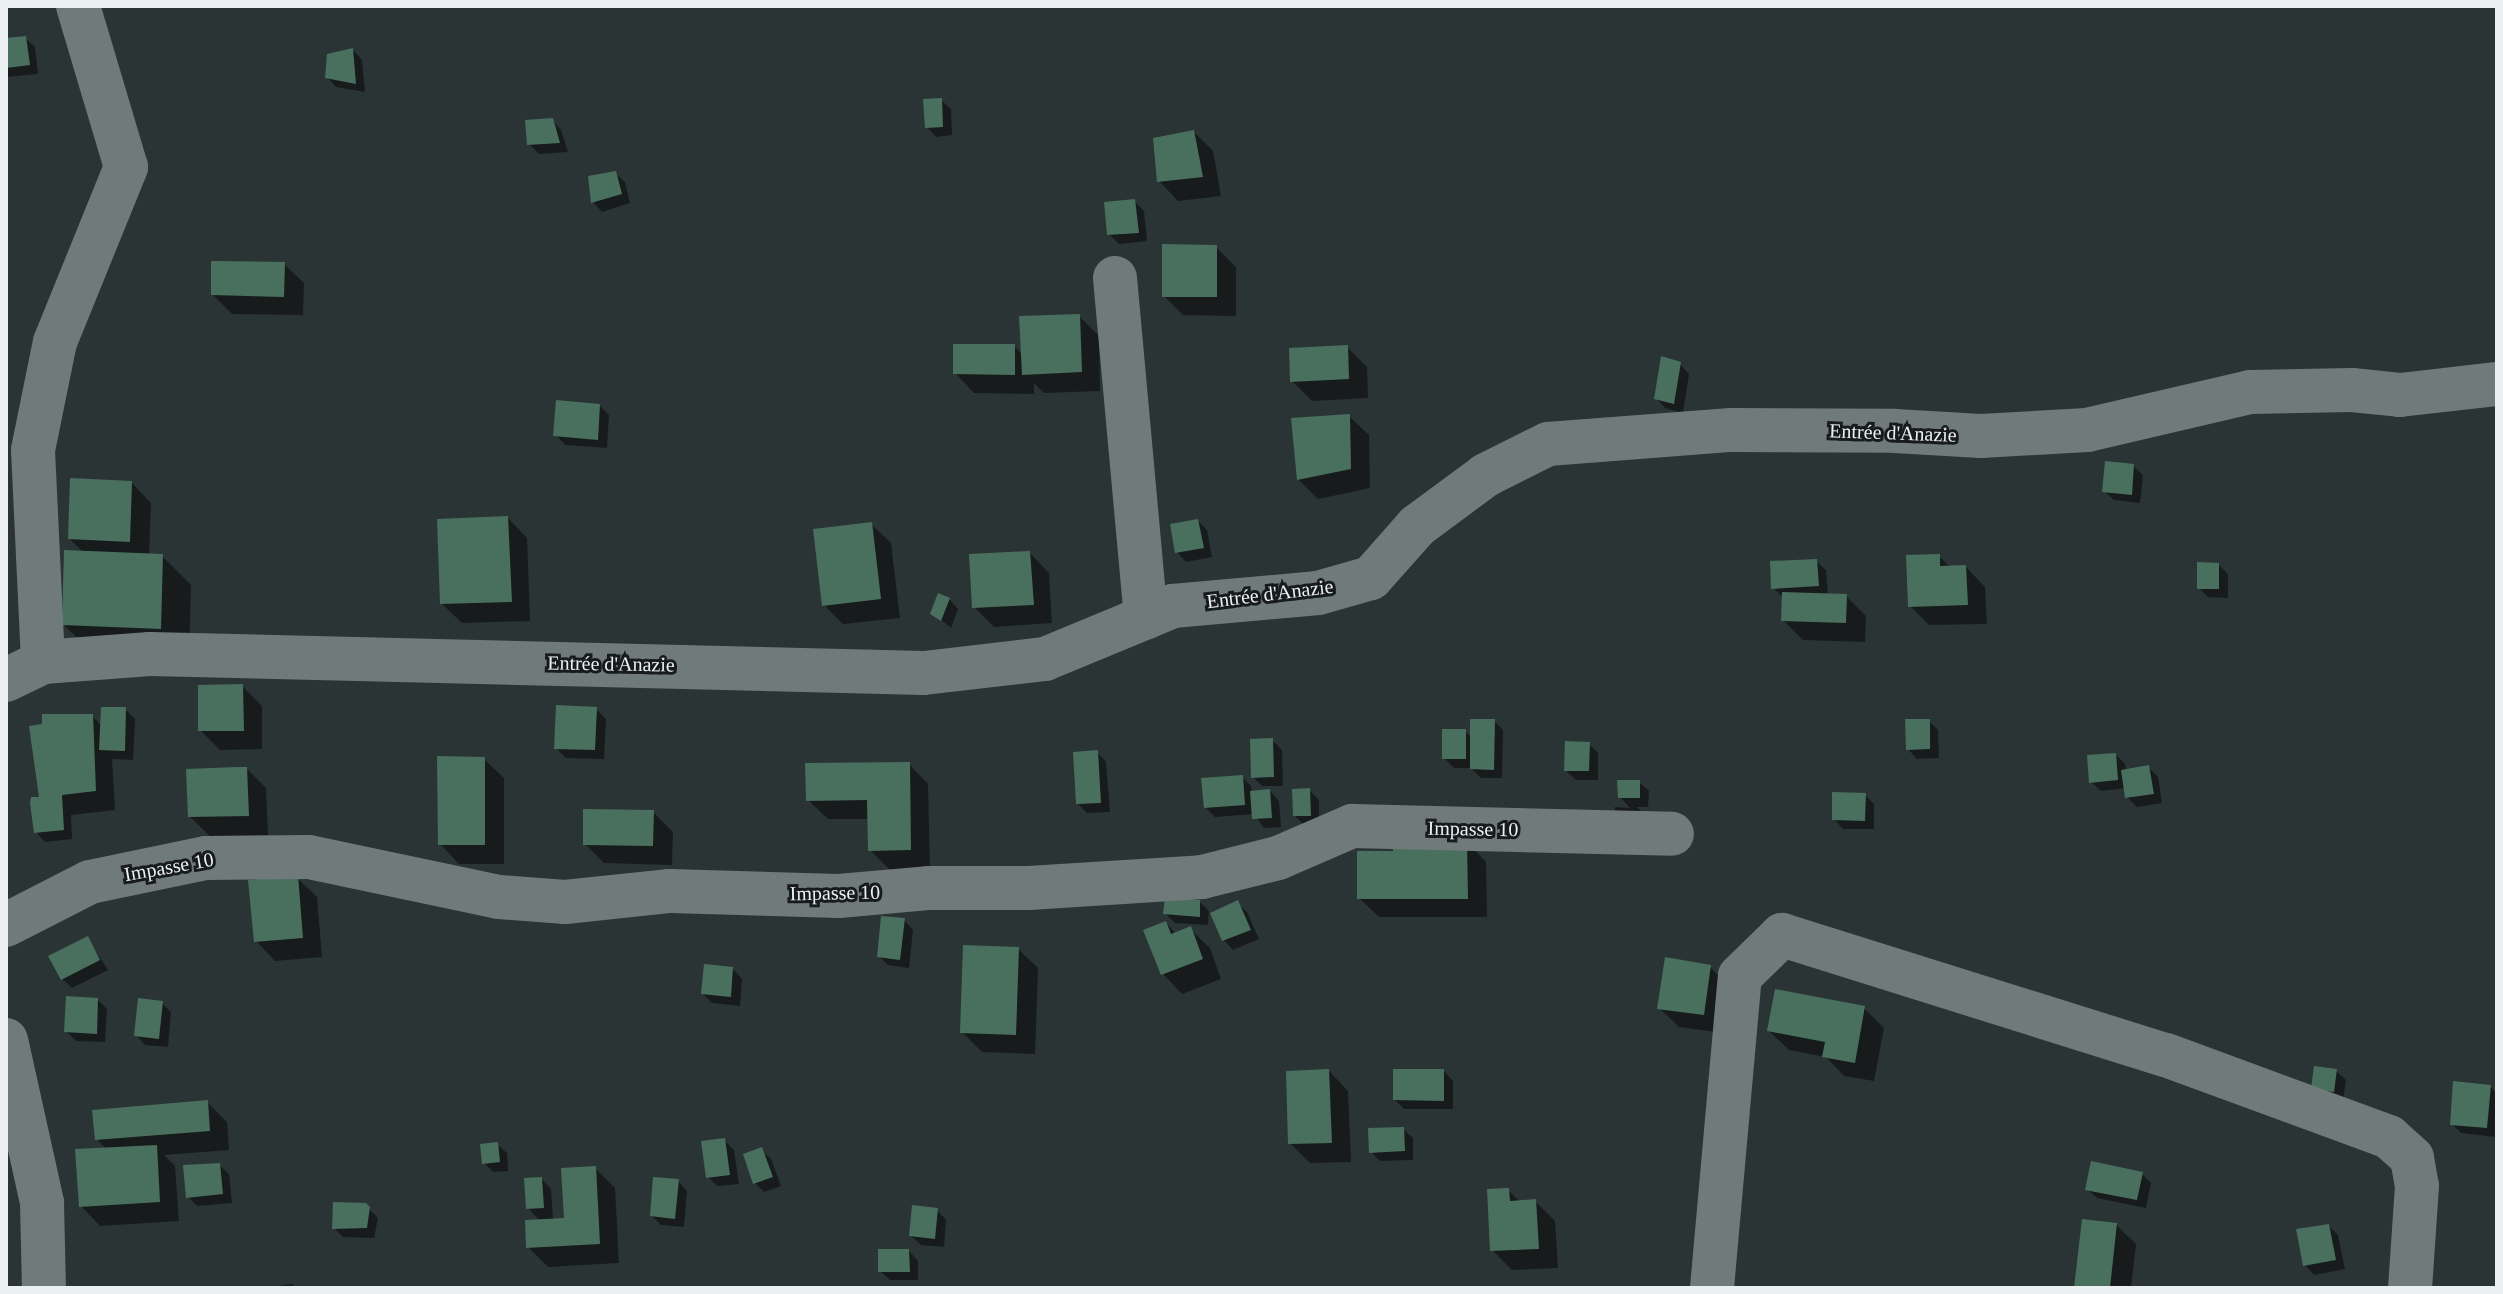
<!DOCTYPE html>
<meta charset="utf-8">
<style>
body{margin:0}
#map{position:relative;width:2503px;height:1294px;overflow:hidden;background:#2b3434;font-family:"Times New Roman",serif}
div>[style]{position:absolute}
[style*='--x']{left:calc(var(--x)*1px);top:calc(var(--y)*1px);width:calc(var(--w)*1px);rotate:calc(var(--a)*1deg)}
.shadow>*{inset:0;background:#0007}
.building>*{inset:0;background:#49705f}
.minor>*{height:44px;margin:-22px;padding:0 22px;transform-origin:22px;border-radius:22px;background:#707a7b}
span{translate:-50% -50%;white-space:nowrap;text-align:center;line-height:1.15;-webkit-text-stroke:6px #171b1b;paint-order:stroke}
.street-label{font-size:20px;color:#ebf1f1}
.frame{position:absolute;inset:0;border:8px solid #ebf1f1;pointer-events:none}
</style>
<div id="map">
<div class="shadow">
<i style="clip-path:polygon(25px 38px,35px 47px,38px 74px,6px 77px,6px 40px)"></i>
<i style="clip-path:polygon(353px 50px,362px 60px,365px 92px,336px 87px,327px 77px)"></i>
<i style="clip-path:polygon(941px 100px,951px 109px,952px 135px,936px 137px,927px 127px)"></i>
<i style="clip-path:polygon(552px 120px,561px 130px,568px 152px,539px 154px,529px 144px)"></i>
<i style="clip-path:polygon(1194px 132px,1213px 151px,1221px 196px,1178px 201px,1159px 181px)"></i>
<i style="clip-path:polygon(615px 173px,625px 182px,630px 203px,602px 212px,593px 202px)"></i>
<i style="clip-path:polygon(1134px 201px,1144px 211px,1147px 241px,1119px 244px,1109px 234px)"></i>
<i style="clip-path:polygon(1216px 247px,1236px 267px,1236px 316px,1183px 315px,1164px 296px)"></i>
<i style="clip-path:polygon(284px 264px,304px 283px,303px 315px,232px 314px,213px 295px)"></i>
<i style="clip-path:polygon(1079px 316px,1099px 336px,1100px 391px,1044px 393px,1034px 383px,1034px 394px,974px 393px,955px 373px,1014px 346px,1023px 355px)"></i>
<i style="clip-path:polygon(1347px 347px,1367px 367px,1368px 398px,1312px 401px,1292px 381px)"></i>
<i style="clip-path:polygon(1680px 364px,1689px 374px,1683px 413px,1665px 408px,1656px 398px)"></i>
<i style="clip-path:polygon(600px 406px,609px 415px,607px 448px,565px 445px,556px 435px)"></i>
<i style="clip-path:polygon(1349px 416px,1369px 435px,1370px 488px,1318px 499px,1298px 479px)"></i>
<i style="clip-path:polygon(2133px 466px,2143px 475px,2140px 503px,2114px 500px,2104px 491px)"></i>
<i style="clip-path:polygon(132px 483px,151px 503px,149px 556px,162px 556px,191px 585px,189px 657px,93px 654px,64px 625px,84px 553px,70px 539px)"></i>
<i style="clip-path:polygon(508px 518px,527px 538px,530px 621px,462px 623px,442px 604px)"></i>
<i style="clip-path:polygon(1198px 521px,1207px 530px,1212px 557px,1186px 562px,1177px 552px)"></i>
<i style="clip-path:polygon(871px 524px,891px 543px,900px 618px,843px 624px,824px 605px)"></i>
<i style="clip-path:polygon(1030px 553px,1049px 573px,1052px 623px,994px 627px,974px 607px)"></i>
<i style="clip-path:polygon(1939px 556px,1951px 568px,1966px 567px,1985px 587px,1987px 624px,1929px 625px,1910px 606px)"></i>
<i style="clip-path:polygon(1816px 561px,1826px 570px,1828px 596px,1846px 596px,1866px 616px,1865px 642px,1803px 640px,1783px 620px,1783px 597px,1773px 588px)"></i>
<i style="clip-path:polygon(2219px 565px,2228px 574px,2228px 598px,2208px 597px,2199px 588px)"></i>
<i style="clip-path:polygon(949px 599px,958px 609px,951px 628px,933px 613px)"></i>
<i style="clip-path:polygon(242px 686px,262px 706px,262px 749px,220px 750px,200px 730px)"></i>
<i style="clip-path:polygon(125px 709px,135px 719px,133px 760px,112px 759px,115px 810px,71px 815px,72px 839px,45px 842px,36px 832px,41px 798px,92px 716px,102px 726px)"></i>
<i style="clip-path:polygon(596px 709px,606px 719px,604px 759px,566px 758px,556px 748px)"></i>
<i style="clip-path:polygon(1494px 721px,1503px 730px,1502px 778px,1481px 778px,1471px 768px,1454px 768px,1444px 758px,1465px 731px,1472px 738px)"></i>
<i style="clip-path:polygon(1929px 721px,1938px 730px,1939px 758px,1917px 759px,1908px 749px)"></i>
<i style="clip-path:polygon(1272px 740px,1282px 750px,1283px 786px,1262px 786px,1253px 777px)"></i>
<i style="clip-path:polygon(1589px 744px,1598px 753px,1598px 780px,1576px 780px,1566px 771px)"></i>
<i style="clip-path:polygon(1097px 752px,1106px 762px,1110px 812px,1087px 813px,1078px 804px)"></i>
<i style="clip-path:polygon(2116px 755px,2125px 764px,2126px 771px,2148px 767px,2158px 777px,2162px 803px,2137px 807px,2127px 797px,2126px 788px,2101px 791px,2091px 782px)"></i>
<i style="clip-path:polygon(484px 759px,504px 778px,504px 864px,459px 864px,440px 844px)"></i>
<i style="clip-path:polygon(909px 764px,928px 784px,930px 869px,890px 870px,870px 850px,870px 819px,828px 819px,808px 800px)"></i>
<i style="clip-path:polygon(247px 769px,266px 788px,268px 835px,210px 836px,190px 817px)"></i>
<i style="clip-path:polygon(1242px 777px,1251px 786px,1252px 793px,1270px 791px,1279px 801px,1281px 827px,1264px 828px,1254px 814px,1215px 817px,1206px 808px)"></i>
<i style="clip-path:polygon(1639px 782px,1649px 791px,1648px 807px,1637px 807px,1648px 818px,1615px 825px,1615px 807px,1630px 808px,1620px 797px)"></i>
<i style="clip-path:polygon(1309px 790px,1319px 800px,1319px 824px,1304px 825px,1294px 815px)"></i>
<i style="clip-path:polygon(1865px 795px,1874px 804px,1874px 829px,1843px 829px,1834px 819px)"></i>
<i style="clip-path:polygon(653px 812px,673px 832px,672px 865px,604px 863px,585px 844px)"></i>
<i style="clip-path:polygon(1467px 842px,1486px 862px,1487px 917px,1379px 917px,1359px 898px,1395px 853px)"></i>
<i style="clip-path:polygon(297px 878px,317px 897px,322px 957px,275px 961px,256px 941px)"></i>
<i style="clip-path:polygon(1200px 902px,1209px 911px,1208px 925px,1175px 923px,1166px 914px)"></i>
<i style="clip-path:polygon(1237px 903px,1247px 912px,1259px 939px,1233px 950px,1224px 940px,1213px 914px)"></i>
<i style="clip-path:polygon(904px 920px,913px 930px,909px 968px,888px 965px,879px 956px)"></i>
<i style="clip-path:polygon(1166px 923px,1176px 934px,1190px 929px,1210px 948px,1221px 979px,1182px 994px,1163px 974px)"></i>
<i style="clip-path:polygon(87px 938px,108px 970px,72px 988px,62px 979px)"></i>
<i style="clip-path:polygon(1018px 949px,1038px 968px,1035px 1054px,982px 1052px,962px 1032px)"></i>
<i style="clip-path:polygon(1710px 967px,1729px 987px,1723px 1033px,1679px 1027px,1659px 1008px)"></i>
<i style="clip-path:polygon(733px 969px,742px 979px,740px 1006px,712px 1003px,703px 994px)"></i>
<i style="clip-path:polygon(98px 1000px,107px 1009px,105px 1042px,76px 1041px,66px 1031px)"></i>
<i style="clip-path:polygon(162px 1003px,171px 1012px,168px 1047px,145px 1045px,136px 1035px)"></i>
<i style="clip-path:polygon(1864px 1008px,1884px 1028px,1874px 1081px,1844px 1076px,1826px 1057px,1789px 1050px,1769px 1031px)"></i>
<i style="clip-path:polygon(1329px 1071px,1348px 1091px,1351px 1162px,1310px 1163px,1290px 1143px)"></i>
<i style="clip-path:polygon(1444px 1071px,1453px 1081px,1453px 1109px,1404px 1109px,1395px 1100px)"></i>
<i style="clip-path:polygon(2336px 1071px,2346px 1080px,2343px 1100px,2323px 1098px)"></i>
<i style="clip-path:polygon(2490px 1086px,2497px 1094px,2496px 1137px,2461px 1133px,2452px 1124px)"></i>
<i style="clip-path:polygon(207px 1102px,227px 1122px,229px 1150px,164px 1155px,175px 1166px,179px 1221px,100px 1226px,81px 1206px,107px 1150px,97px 1139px)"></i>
<i style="clip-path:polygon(1403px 1129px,1413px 1138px,1413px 1160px,1380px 1161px,1371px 1152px)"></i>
<i style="clip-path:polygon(724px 1140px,734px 1150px,739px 1184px,717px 1186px,708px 1177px)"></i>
<i style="clip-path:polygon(497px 1144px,507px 1153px,508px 1171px,493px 1172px,484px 1163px)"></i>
<i style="clip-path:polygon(761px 1150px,771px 1159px,781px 1186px,764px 1192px,755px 1183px)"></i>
<i style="clip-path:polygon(219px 1165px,229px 1174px,232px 1203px,197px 1206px,188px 1197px)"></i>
<i style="clip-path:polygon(595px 1168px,615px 1188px,619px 1263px,548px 1267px,528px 1247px,541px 1222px,528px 1208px,542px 1179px,551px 1189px,553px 1221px,566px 1220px)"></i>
<i style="clip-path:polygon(2142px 1174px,2151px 1183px,2146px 1208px,2097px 1198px,2087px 1189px)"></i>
<i style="clip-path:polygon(678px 1181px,687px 1191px,684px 1227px,661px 1225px,652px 1216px)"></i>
<i style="clip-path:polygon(1508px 1190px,1520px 1202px,1535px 1201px,1555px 1221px,1558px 1268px,1512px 1270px,1492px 1250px)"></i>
<i style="clip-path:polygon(365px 1205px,378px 1218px,374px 1238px,343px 1237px,334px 1228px)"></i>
<i style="clip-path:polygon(937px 1210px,946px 1220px,944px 1247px,921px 1245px,911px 1236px)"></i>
<i style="clip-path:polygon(2116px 1225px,2136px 1244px,2131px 1288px,2076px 1288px)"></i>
<i style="clip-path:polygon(2329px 1226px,2338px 1235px,2345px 1269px,2314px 1275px,2305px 1265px)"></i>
<i style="clip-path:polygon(909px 1251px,918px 1261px,918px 1280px,890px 1280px,880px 1271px)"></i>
<i style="clip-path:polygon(292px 1284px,296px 1288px,260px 1288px)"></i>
</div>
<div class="building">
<i style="clip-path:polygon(26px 36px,30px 65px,6px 68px,6px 38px)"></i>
<i style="clip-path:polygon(353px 48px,356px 84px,325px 78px,327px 54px)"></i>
<i style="clip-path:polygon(942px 98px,943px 127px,925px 128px,923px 99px)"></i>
<i style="clip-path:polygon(553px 118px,560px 143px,527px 145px,525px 120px)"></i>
<i style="clip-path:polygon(1194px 130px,1203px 177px,1157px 182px,1153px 138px)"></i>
<i style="clip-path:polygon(616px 171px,622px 194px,591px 203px,588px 176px)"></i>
<i style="clip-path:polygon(1135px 199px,1139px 233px,1107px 235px,1104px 202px)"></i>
<i style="clip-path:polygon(1162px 244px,1217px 245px,1217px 297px,1162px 297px)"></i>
<i style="clip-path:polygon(211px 261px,285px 262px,284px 297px,211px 295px)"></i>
<i style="clip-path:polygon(1080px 314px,1082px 372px,1022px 375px,1019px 316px)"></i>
<i style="clip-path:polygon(953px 344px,1015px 344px,1015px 375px,953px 374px)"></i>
<i style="clip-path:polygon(1348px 345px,1349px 379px,1290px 382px,1289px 348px)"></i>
<i style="clip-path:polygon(1661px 356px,1681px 362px,1674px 404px,1654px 399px)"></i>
<i style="clip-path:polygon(556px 400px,600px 404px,598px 440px,553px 436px)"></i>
<i style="clip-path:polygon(1350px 414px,1351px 469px,1297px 480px,1291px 418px)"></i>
<i style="clip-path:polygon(2105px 461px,2134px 464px,2132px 495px,2102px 492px)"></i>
<i style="clip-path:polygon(70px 478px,132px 481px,130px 542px,68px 539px)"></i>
<i style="clip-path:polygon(508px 516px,512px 602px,440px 604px,437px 519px)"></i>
<i style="clip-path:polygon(1198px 519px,1204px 548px,1175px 553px,1170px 524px)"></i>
<i style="clip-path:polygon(872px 522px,881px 599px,822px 606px,813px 529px)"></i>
<i style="clip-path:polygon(64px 550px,163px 554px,161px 629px,62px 625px)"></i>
<i style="clip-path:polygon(1030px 551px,1034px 605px,972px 608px,969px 554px)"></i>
<i style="clip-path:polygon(1940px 554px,1940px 566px,1966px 565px,1968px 605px,1908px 607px,1906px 555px)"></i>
<i style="clip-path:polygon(1817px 559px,1819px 586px,1771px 589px,1770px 561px)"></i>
<i style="clip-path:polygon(2197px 562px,2219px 563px,2219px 589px,2197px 589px)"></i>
<i style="clip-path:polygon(1782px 592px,1847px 594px,1846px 623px,1781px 621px)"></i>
<i style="clip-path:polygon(938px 593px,950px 598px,941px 621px,930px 614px)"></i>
<i style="clip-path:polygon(243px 684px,244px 731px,198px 731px,198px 685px)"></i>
<i style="clip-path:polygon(556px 705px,597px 707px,595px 750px,554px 749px)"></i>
<i style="clip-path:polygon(101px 707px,126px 707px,125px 751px,99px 750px)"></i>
<i style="clip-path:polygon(42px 714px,93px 714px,96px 791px,62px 795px,64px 830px,34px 833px,30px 803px,31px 797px,39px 797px,29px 726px,42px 724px)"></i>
<i style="clip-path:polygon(1470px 719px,1495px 719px,1494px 770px,1470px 769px)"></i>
<i style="clip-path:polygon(1905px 719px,1930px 719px,1930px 749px,1906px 750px)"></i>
<i style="clip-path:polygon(1442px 729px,1466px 729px,1466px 759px,1442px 759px)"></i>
<i style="clip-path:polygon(1273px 738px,1274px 777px,1251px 778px,1250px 739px)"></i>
<i style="clip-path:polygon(1565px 741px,1590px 742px,1589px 771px,1564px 771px)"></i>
<i style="clip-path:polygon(1098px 750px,1101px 803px,1076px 804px,1073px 752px)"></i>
<i style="clip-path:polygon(2116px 753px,2118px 780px,2089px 783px,2087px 755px)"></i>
<i style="clip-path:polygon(437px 756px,485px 757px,485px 845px,438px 845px)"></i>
<i style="clip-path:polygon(910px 762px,911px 850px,868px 851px,867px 800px,806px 801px,805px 763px)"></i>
<i style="clip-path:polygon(2149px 765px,2154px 794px,2125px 798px,2121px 770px)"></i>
<i style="clip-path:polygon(237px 767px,247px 767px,249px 816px,188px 817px,186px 769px)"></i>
<i style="clip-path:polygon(1243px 775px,1245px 805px,1204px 808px,1201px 778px)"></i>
<i style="clip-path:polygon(1617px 780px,1640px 780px,1640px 798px,1618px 798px)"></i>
<i style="clip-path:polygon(1310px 788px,1311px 816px,1293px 816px,1292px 789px)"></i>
<i style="clip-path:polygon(1270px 789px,1272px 818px,1252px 819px,1250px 791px)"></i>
<i style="clip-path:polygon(1832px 792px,1866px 793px,1865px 821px,1832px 820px)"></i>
<i style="clip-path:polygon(583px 809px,654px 810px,653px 846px,583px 845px)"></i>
<i style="clip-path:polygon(1393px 840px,1467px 840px,1468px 899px,1357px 899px,1357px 851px,1393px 851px)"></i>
<i style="clip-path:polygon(298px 875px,303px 938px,254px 942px,248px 880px)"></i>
<i style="clip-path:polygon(1165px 897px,1200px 900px,1200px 917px,1163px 914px)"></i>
<i style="clip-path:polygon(1238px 900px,1251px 930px,1222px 941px,1210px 913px)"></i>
<i style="clip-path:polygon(881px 916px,905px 918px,900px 960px,877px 957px)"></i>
<i style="clip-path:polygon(1166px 921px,1171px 934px,1191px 926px,1203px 959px,1161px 975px,1143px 930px)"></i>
<i style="clip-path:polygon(88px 936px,100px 960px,61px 980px,48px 956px)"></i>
<i style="clip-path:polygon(963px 945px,1019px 947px,1016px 1035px,960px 1033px)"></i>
<i style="clip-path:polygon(1665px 957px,1711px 965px,1704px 1015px,1657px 1009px)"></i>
<i style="clip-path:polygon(704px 964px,733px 967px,731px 997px,701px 994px)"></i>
<i style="clip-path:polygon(1775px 989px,1865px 1006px,1855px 1063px,1822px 1057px,1825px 1042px,1767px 1031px)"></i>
<i style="clip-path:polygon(66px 996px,98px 998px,97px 1034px,64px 1032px)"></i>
<i style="clip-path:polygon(138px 998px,163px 1001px,159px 1039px,134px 1036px)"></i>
<i style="clip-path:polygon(2314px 1066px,2337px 1069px,2334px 1092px,2311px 1089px)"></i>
<i style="clip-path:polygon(1329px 1069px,1332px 1143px,1288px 1144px,1286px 1071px)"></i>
<i style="clip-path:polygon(1393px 1069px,1444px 1069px,1444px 1101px,1393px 1100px)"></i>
<i style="clip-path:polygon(2453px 1081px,2491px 1085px,2487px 1128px,2450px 1125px)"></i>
<i style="clip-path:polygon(208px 1100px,210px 1131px,95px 1140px,92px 1110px)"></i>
<i style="clip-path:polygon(1404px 1127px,1405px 1151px,1369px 1153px,1368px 1128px)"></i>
<i style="clip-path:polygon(725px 1138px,730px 1175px,706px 1178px,701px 1141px)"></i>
<i style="clip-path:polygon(498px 1142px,500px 1162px,482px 1164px,480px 1144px)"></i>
<i style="clip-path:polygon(157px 1145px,160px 1202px,79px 1207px,75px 1149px)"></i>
<i style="clip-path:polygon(762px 1147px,773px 1177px,753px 1184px,743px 1154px)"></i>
<i style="clip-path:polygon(2091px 1161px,2143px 1172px,2137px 1200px,2085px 1190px)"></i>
<i style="clip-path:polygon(220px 1163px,223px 1194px,186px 1198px,183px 1165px)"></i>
<i style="clip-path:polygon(596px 1166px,600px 1244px,526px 1248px,525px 1220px,564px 1218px,561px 1168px)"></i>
<i style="clip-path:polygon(542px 1177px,544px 1208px,526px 1209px,524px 1178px)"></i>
<i style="clip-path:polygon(653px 1177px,679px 1179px,675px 1219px,650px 1216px)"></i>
<i style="clip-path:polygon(1509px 1188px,1510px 1201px,1536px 1199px,1539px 1249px,1490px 1251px,1487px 1189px)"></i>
<i style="clip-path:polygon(333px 1202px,366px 1203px,370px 1207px,367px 1228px,332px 1229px)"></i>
<i style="clip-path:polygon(912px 1205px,938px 1208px,935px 1239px,909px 1236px)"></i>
<i style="clip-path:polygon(2082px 1219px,2117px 1223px,2110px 1288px,2074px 1288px)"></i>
<i style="clip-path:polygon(2329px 1224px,2336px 1260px,2303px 1266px,2296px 1229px)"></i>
<i style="clip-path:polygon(878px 1249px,909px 1249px,910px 1272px,878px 1272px)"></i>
</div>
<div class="minor">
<i style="--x:1115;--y:278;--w:341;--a:84.8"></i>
<i style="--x:43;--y:662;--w:212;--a:-92.7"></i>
<i style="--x:33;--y:450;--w:110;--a:-78.5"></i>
<i style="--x:55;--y:342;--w:189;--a:-67.9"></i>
<i style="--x:126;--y:167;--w:168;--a:-106.6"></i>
<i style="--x:6;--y:680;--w:41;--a:-25.9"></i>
<i style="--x:43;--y:662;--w:107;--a:-4.3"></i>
<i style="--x:150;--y:654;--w:774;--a:1.41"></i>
<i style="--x:924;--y:673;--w:122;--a:-6.6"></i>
<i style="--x:1045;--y:659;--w:139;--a:-22.5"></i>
<i style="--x:1173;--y:606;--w:146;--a:-5.1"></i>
<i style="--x:1318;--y:593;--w:55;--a:-15.8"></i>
<i style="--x:1371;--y:578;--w:69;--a:-48.5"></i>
<i style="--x:1417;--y:526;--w:86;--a:-36.5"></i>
<i style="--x:1486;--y:475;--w:69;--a:-26.6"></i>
<i style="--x:1548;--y:444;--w:184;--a:-4.4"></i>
<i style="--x:1731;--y:430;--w:164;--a:0.3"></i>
<i style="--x:1895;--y:431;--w:86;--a:3.3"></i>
<i style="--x:1981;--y:436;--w:106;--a:-3.2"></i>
<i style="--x:2087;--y:430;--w:167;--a:-13.1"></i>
<i style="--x:2250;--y:392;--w:102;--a:-1.1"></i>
<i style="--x:2352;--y:390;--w:48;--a:5.9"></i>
<i style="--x:2400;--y:395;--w:98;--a:-6.5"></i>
<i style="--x:6;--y:925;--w:94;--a:-27.1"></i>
<i style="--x:90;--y:882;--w:118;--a:-11.7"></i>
<i style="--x:206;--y:858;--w:103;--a:-0.6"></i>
<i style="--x:309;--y:857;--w:194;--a:11.9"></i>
<i style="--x:499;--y:897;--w:66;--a:4.3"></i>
<i style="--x:565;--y:902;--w:106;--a:-6"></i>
<i style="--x:670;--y:891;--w:169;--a:1.7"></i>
<i style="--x:839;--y:896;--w:89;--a:-5.1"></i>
<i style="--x:928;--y:888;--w:101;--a:0"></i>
<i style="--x:1029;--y:888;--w:173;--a:-3.6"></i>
<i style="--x:1202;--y:877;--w:78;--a:-14"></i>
<i style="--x:1278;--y:858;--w:81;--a:-23.4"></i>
<i style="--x:1352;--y:826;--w:320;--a:1.4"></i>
<i style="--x:6;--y:1040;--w:167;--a:77.5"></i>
<i style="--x:42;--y:1203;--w:85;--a:88.7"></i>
<i style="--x:1712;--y:1288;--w:313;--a:-84.9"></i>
<i style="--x:1740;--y:976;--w:59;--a:-44.3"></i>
<i style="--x:1782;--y:935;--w:402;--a:17.4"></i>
<i style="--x:2166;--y:1055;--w:238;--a:20.2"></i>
<i style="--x:2389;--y:1137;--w:31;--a:42"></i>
<i style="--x:2412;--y:1158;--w:28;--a:80"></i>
<i style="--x:2417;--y:1186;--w:102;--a:93.9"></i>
</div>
<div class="street-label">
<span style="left:1893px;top:433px;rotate:2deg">Entrée d'Anazie</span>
<span style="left:1270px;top:594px;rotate:-7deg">Entrée d'Anazie</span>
<span style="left:611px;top:664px;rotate:1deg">Entrée d'Anazie</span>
<span style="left:1473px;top:829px;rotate:1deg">Impasse 10</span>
<span style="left:169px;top:867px;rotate:-10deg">Impasse 10</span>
<span style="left:835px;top:893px;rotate:-1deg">Impasse 10</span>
</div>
<div class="frame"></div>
</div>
